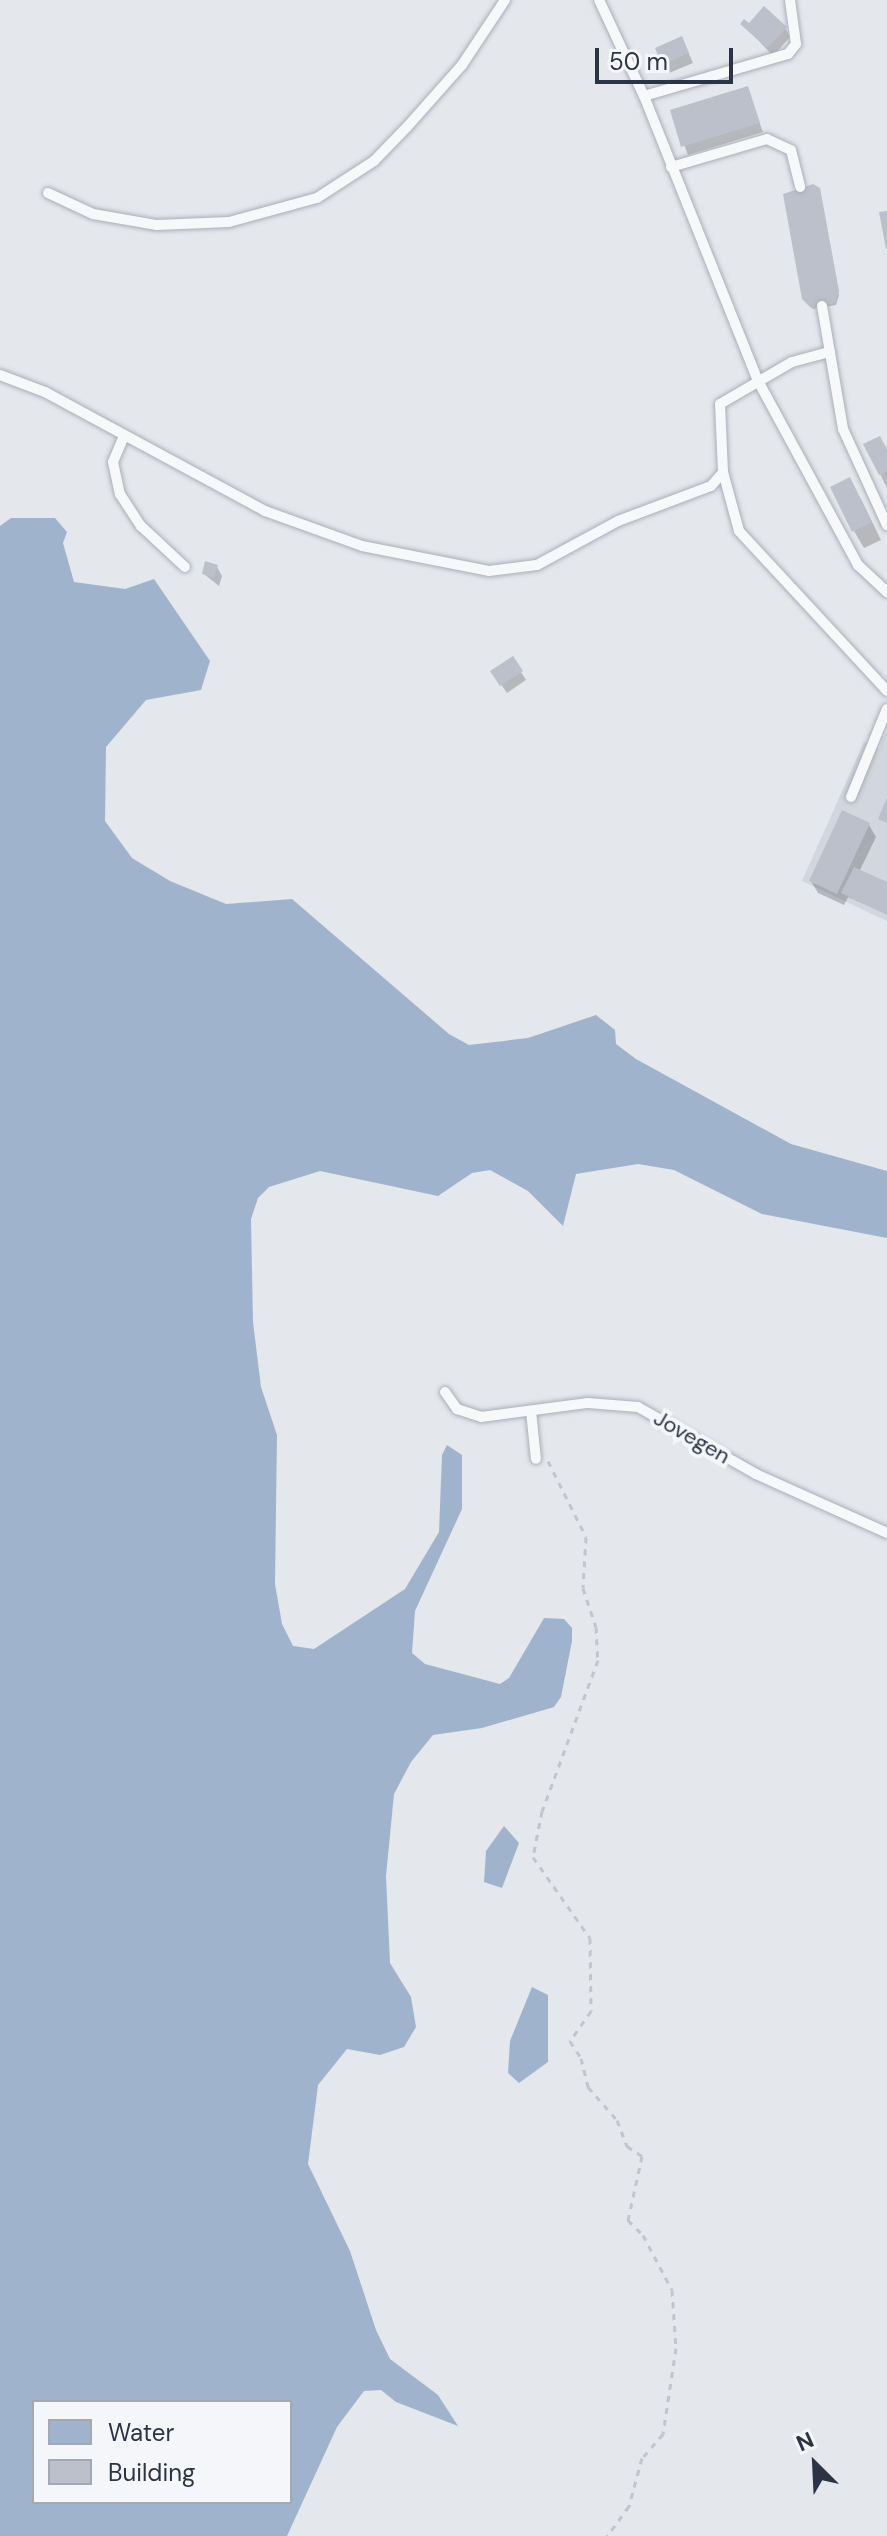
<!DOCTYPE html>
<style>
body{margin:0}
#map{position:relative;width:887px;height:2536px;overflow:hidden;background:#e4e7ec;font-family:"DM Sans",sans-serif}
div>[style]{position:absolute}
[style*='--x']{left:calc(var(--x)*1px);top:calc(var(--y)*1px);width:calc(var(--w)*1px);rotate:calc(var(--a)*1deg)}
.built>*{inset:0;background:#d2d6de}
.water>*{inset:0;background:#9fb4cc}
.shadow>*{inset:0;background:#0003}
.building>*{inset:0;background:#bbc0ca}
.path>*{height:3px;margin-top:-1.5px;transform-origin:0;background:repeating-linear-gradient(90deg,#c2c5cb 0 6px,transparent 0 12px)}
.roads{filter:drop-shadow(0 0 2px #a9aeb7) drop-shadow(0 0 2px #a9aeb7)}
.lane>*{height:10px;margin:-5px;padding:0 5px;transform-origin:5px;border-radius:5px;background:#f7f8fa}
span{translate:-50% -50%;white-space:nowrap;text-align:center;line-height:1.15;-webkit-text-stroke:8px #f4f6f9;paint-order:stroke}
.street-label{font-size:22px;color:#2b3445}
.legend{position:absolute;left:32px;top:2400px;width:260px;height:104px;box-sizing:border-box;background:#f4f6f9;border:2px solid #a4a8b1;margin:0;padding:10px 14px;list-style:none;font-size:24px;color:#2b3445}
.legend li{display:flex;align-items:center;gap:16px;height:40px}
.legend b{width:40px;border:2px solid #a4a8b1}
.north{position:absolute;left:775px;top:2424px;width:80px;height:80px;-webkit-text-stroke:6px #f4f6f9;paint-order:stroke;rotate:336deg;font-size:22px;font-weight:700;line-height:32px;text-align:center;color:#2b3445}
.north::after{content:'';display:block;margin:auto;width:28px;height:36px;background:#2b3445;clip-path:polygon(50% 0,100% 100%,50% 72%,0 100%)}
.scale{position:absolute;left:595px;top:48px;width:138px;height:36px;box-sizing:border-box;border:4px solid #2b3445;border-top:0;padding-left:10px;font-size:24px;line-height:28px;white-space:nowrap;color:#2b3445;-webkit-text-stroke:6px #f4f6f9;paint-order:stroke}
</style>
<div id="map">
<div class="built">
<i style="clip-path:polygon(887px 731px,887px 921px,802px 881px,864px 742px,879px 749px)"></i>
</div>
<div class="water">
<i style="clip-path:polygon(evenodd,11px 518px,55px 518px,67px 532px,63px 543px,74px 582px,125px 589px,154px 579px,210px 661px,201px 690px,146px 700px,106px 747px,105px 821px,132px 858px,170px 881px,226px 904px,292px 899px,449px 1034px,469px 1045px,528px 1038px,596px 1015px,615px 1030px,616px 1044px,636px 1059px,791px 1144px,887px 1171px,887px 1238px,762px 1214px,674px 1170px,638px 1164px,576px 1174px,563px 1226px,528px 1191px,490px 1170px,472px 1173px,438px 1196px,320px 1171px,269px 1187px,258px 1198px,251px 1219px,253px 1322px,261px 1387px,277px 1435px,275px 1584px,282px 1624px,293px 1646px,314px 1649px,405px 1589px,439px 1532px,442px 1455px,447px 1445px,462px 1455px,462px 1509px,415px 1611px,412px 1653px,425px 1664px,500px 1684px,509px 1678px,544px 1618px,564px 1619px,572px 1628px,572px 1641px,561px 1697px,554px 1707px,482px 1728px,433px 1735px,411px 1762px,394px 1794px,386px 1876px,390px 1963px,411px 1997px,416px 2027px,404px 2047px,380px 2055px,347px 2049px,318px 2085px,308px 2164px,350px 2251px,376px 2330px,390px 2359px,438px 2395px,458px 2426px,396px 2402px,381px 2390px,364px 2391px,337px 2427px,287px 2536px,0 2536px,0 526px,11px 518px,290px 2402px,290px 2502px,34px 2502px,34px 2402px,290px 2402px)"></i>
<i style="clip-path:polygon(504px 1826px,519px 1843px,502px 1888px,484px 1882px,486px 1851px)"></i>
<i style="clip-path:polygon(532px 1987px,548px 1995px,548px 2062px,519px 2083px,508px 2073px,510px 2041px)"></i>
</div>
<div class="shadow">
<i style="clip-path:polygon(743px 24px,785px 28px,790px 37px,773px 56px)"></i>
<i style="clip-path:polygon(686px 47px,693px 63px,669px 73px,657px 49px)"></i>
<i style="clip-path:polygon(747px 89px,763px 132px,688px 155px,672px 112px)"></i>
<i style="clip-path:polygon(818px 190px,839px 295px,836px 305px,813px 309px,806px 301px,785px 195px)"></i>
<i style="clip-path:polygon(866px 445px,887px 452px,887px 488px,883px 480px)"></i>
<i style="clip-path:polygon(860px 497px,881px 540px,864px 548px,854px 531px)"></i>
<i style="clip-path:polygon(217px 567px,222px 576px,219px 586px,204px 574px)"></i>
<i style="clip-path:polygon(521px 672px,526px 680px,507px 693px,498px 680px)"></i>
<i style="clip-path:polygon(869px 825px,876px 837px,859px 872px,887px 884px,887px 914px,848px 897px,844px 905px,818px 893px,811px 881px)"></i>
</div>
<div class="building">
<i style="clip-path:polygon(764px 6px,787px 27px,767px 48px,740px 24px,744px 19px,749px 23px)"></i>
<i style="clip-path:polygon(682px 36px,689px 53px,662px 65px,655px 48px)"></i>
<i style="clip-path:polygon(748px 86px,760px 123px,681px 147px,670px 110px)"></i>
<i style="clip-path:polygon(813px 184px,820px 188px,839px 291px,835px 303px,811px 308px,802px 299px,783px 194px)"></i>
<i style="clip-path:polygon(887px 211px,887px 249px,886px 249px,879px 212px)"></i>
<i style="clip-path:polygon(880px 436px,887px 449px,887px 471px,879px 475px,863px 444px)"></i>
<i style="clip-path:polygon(850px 477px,872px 522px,852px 532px,830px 487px)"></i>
<i style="clip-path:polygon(205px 561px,218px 565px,214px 578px,202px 574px)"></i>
<i style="clip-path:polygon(513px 656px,523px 671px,500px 686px,490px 671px)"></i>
<i style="clip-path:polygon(887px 798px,887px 823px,878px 819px)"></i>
<i style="clip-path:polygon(842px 810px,870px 823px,837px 894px,809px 881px)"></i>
<i style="clip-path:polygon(854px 867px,887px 882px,887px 915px,841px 893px)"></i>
</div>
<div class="path">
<i style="--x:548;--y:1461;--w:85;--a:63.4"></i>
<i style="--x:586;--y:1537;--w:51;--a:93.4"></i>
<i style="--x:583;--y:1588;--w:41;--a:71.6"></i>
<i style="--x:596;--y:1627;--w:33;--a:87"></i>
<i style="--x:598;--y:1660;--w:161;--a:110.3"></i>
<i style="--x:542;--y:1811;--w:47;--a:101.1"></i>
<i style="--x:533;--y:1857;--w:99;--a:54.9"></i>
<i style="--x:590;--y:1938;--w:73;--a:89.2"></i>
<i style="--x:591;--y:2011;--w:37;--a:125"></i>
<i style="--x:570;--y:2041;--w:20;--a:57"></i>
<i style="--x:581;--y:2058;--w:30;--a:76"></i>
<i style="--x:588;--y:2087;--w:44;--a:48.7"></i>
<i style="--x:617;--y:2120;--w:28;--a:69"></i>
<i style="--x:627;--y:2146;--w:18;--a:34"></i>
<i style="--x:642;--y:2156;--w:66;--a:102.3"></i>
<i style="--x:628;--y:2220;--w:21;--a:45"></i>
<i style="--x:643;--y:2235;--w:62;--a:62.2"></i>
<i style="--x:672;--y:2290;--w:58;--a:86.1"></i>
<i style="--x:676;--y:2348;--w:87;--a:98.6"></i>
<i style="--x:663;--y:2434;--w:32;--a:131"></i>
<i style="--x:642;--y:2458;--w:50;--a:105.2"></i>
<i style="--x:629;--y:2506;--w:37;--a:126"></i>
</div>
<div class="roads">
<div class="lane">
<i style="--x:599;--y:0;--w:106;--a:64.9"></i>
<i style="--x:644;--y:96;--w:305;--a:68.2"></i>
<i style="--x:757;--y:379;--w:212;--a:61.5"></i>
<i style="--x:858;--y:565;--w:40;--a:43"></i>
<i style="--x:644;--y:96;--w:150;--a:-16.3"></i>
<i style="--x:788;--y:54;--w:13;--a:-51"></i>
<i style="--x:796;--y:44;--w:44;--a:-97.8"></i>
<i style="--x:671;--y:167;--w:100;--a:-16.3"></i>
<i style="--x:767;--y:139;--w:26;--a:25"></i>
<i style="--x:791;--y:150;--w:38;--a:76"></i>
<i style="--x:48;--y:193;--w:50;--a:25"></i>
<i style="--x:93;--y:214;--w:65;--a:9.8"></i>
<i style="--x:157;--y:225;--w:72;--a:-2.4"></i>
<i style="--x:229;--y:222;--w:91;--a:-15.3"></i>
<i style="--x:317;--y:198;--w:68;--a:-33"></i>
<i style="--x:374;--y:161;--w:47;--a:-45.9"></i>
<i style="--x:407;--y:127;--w:83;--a:-48.4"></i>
<i style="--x:462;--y:65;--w:78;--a:-56.5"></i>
<i style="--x:822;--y:306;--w:125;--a:80.3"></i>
<i style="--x:843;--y:429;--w:106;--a:65.4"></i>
<i style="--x:0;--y:375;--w:48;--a:20.7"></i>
<i style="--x:45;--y:392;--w:250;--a:28.4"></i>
<i style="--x:265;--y:511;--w:103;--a:19.8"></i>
<i style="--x:362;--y:546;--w:129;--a:11.1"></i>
<i style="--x:489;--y:571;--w:48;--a:-7.1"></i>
<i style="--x:537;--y:565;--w:92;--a:-28.5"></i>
<i style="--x:618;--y:521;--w:99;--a:-20.6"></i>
<i style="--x:711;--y:486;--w:18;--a:-49"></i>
<i style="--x:723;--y:472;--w:68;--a:-92.5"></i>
<i style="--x:720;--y:404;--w:83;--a:-30.3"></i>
<i style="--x:792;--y:362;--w:39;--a:-15"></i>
<i style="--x:124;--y:436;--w:28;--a:113"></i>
<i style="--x:113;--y:462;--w:33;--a:78"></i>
<i style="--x:120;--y:494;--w:38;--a:57"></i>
<i style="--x:141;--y:526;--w:60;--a:43"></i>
<i style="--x:723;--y:472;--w:61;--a:74.8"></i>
<i style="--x:739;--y:531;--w:218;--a:47.2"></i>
<i style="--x:851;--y:797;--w:95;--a:-67.8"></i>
<i style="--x:445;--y:1392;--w:21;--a:55"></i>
<i style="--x:457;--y:1409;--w:25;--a:18"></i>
<i style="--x:481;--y:1417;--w:108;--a:-7.5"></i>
<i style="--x:588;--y:1403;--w:50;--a:4.6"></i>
<i style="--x:638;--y:1407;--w:136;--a:29.6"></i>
<i style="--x:756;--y:1474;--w:144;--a:24.2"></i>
<i style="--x:531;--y:1411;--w:48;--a:84.1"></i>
</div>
</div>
<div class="street-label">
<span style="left:692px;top:1437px;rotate:30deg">Jovegen</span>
</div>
<ul class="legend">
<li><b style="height:22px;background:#9fb4cc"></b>Water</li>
<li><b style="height:22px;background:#bbc0ca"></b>Building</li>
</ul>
<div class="north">N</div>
<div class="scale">50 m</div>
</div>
